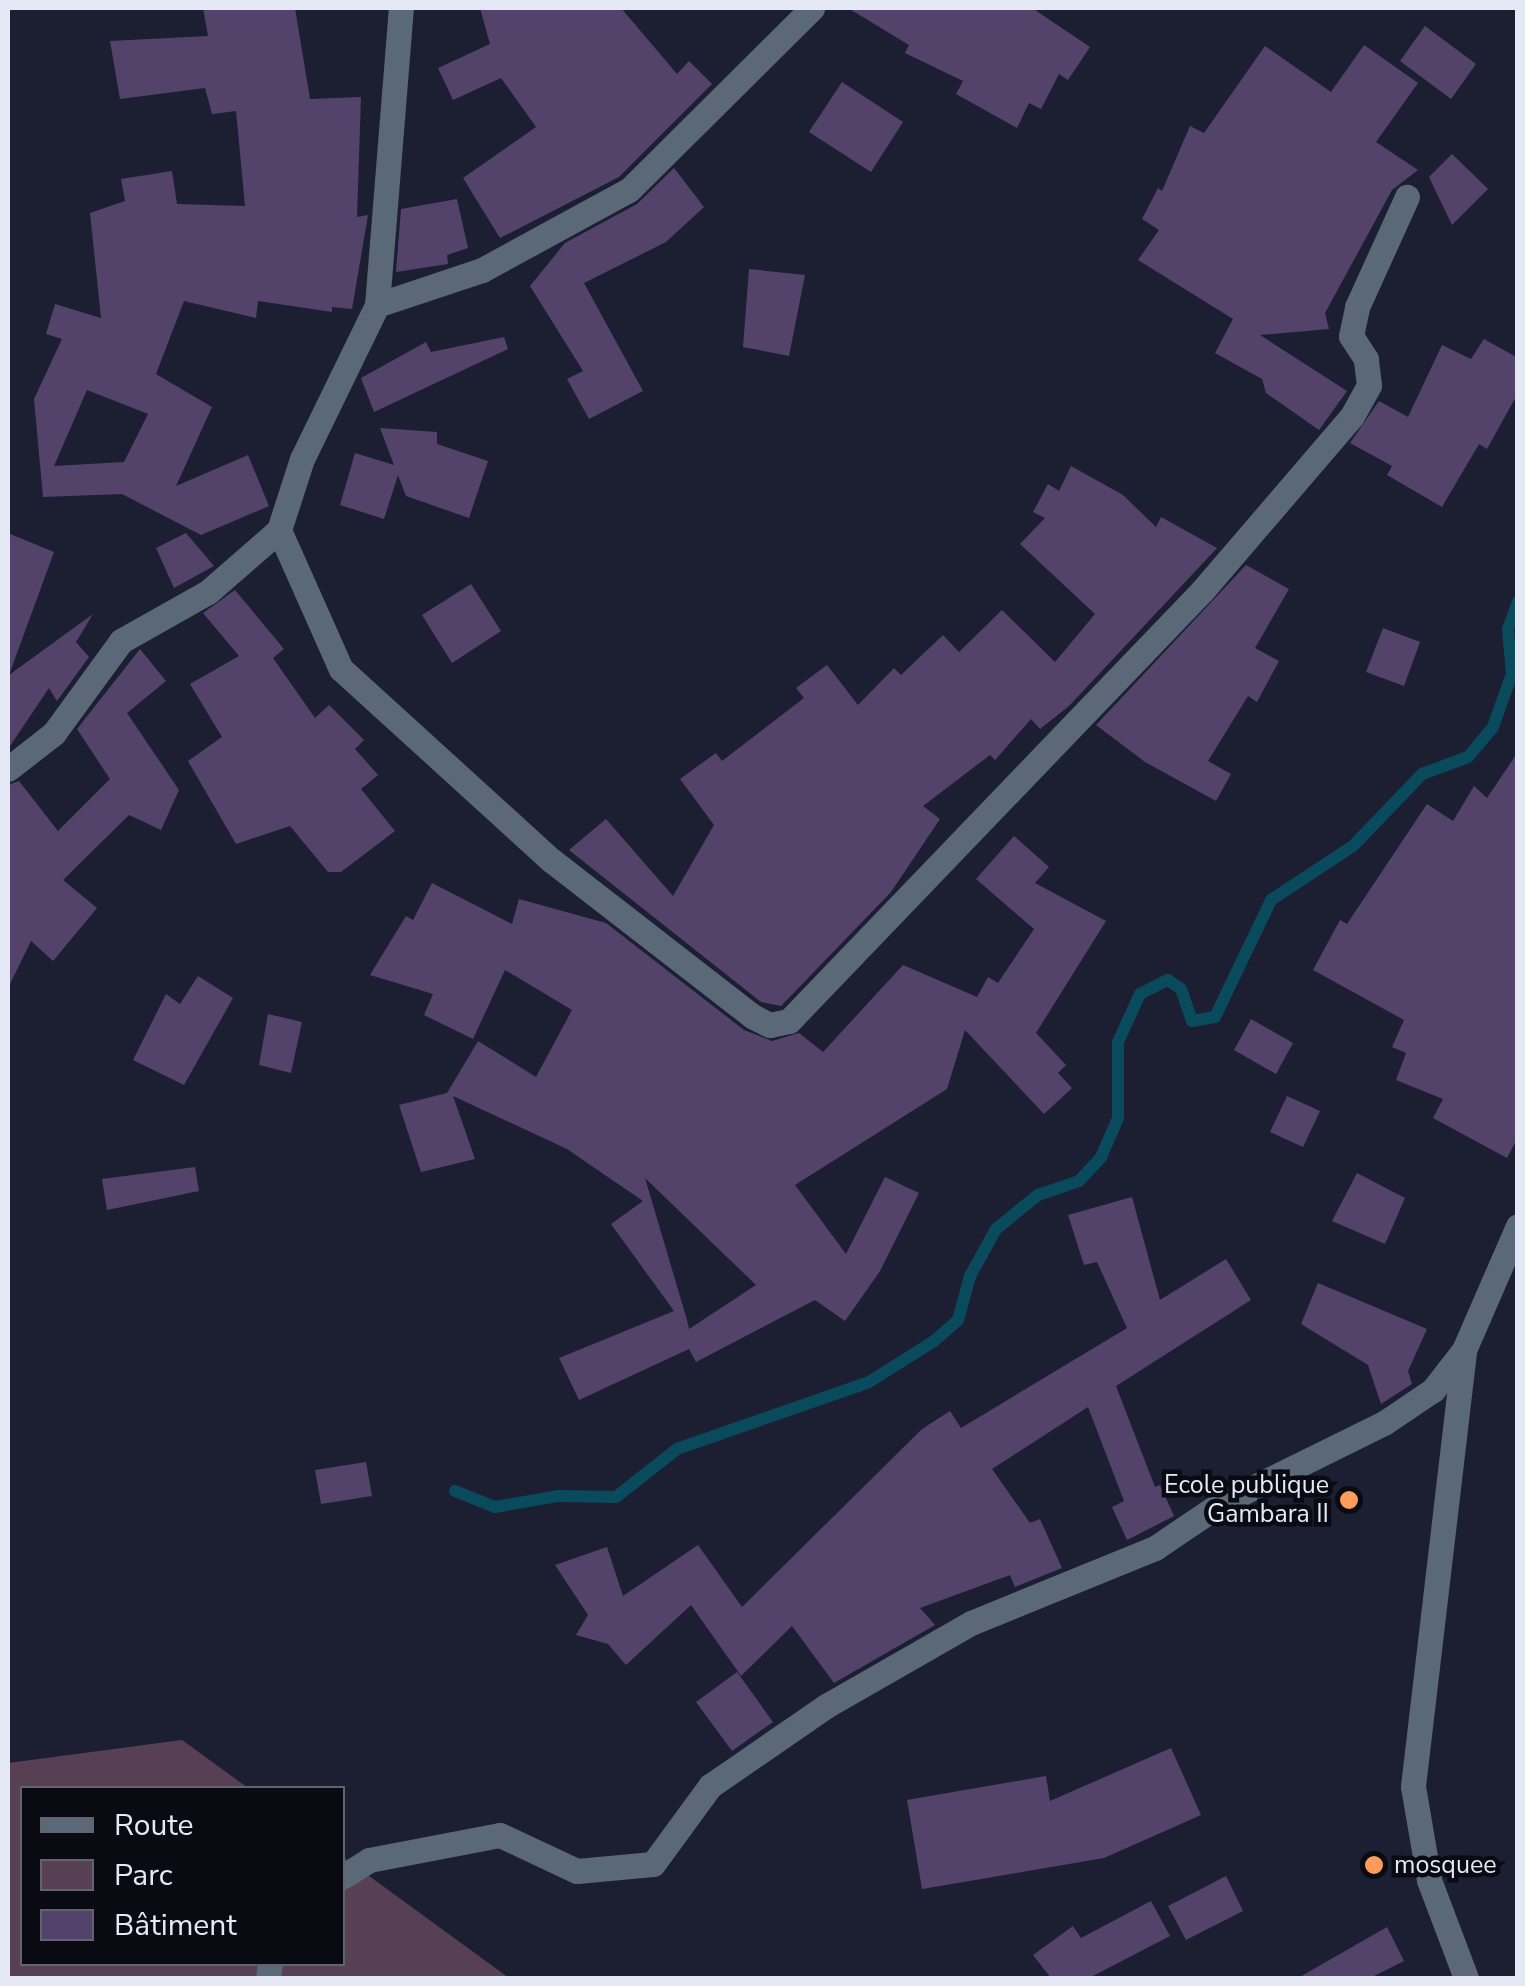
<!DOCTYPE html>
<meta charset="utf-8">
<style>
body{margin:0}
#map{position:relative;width:1525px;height:1986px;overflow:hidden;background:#1c1f32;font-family:"Nunito Sans",sans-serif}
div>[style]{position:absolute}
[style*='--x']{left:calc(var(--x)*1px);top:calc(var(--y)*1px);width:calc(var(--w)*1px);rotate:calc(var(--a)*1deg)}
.green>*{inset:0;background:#574054}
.stream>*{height:12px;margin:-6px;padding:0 6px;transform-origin:6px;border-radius:6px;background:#094b5c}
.building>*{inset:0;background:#53436a}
.street>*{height:25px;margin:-12.5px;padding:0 12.5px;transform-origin:12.5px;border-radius:12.5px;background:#5a6877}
.dots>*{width:28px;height:28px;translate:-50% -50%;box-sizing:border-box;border:5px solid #090a12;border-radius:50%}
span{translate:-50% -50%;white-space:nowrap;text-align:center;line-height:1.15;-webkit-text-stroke:9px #090a12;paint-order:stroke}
.poi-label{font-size:25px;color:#e5e8f5}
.right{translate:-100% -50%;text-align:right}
.left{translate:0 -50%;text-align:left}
.frame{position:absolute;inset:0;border:10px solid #e5e8f5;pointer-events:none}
.legend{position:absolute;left:20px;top:1786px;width:325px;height:180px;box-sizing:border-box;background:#090a12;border:2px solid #61636d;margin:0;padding:12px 18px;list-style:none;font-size:30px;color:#e5e8f5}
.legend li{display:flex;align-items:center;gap:20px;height:50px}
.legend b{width:50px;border:2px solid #61636d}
</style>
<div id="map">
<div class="green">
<i style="clip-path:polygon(182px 1740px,248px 1788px,22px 1788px,22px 1964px,342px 1964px,343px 1857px,509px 1978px,8px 1978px,8px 1763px)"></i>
</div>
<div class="stream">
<i style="--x:455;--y:1491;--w:43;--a:21.8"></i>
<i style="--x:495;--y:1507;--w:65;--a:-9.8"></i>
<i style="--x:559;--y:1496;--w:57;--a:1"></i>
<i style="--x:616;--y:1497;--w:78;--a:-38.2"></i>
<i style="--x:677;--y:1449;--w:203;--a:-19.2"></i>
<i style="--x:869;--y:1382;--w:77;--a:-32.2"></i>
<i style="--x:934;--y:1341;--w:32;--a:-41"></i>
<i style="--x:958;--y:1320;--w:46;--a:-74.7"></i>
<i style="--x:970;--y:1276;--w:54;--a:-61"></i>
<i style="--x:996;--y:1229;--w:54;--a:-39"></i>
<i style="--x:1038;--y:1195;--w:43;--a:-18.9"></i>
<i style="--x:1079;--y:1181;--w:33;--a:-47"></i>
<i style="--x:1101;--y:1157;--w:43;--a:-66.4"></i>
<i style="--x:1118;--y:1118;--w:76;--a:-90"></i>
<i style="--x:1118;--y:1042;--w:53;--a:-65.4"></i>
<i style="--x:1140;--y:994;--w:31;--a:-27"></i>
<i style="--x:1168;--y:980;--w:16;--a:35"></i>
<i style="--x:1181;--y:989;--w:34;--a:71"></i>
<i style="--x:1192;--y:1021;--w:23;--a:-10"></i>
<i style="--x:1215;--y:1017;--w:130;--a:-64.4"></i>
<i style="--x:1271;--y:900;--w:98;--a:-33.4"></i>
<i style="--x:1353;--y:846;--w:100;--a:-46.2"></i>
<i style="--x:1422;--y:774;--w:49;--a:-20.3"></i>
<i style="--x:1468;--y:757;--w:39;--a:-50"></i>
<i style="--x:1493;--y:727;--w:56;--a:-70.3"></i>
<i style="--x:1512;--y:674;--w:45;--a:-95.1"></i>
<i style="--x:1508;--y:629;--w:29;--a:-70"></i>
</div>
<div class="building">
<i style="clip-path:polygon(evenodd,203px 8px,295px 8px,310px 99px,361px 97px,357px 217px,368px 215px,352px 309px,332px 307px,332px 312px,258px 301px,256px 318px,184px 301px,156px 374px,212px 407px,176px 486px,248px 455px,269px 506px,201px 535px,122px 494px,43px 497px,34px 399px,62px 339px,46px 334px,55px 304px,101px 318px,90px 213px,125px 201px,121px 179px,172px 171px,177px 204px,245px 206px,236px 111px,212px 114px,205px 88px,120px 99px,110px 41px,208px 36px,203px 8px,87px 390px,148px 414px,124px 462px,54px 466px,87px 390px)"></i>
<i style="clip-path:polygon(480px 8px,621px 8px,677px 74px,689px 61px,712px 84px,619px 177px,500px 238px,463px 178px,536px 127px,501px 78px,453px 100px,438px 68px,490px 44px)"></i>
<i style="clip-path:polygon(848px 8px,1032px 8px,1090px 47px,1068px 80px,1059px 74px,1041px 109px,1029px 103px,1017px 128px,956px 94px,963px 81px,905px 53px,909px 45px)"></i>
<i style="clip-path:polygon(1425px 26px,1476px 64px,1451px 99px,1400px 61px)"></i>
<i style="clip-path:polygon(1364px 45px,1418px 83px,1376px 142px,1418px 170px,1392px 190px,1325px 313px,1329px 329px,1260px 335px,1347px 391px,1319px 430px,1266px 393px,1262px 379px,1215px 353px,1233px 319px,1138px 260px,1159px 230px,1142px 219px,1158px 188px,1162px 191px,1190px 126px,1204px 133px,1265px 46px,1331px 92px)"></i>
<i style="clip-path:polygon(842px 82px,903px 122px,871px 172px,809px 132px)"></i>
<i style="clip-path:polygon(1452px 154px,1488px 189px,1452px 225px,1429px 177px)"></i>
<i style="clip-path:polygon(674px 168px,704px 207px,666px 242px,584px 283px,643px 391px,589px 419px,567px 379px,583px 371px,530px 286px,565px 243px,637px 204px)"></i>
<i style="clip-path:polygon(457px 199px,468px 248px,447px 255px,448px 264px,396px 272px,401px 209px)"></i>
<i style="clip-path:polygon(749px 269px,805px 275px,789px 356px,743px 347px)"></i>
<i style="clip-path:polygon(504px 337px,508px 349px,374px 412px,361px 378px,426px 342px,431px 352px)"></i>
<i style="clip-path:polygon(1484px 339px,1518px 358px,1518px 393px,1487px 449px,1479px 444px,1442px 507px,1387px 475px,1392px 466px,1350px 443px,1379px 401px,1408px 417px,1442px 345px,1471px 359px)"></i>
<i style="clip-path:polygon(380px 428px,437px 432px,437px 444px,488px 461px,469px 518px,406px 496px,398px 475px,384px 519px,340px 505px,355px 453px,394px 465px)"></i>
<i style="clip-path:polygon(1071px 466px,1123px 495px,1156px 527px,1161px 517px,1217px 548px,1069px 706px,1040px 729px,1031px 719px,995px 760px,990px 755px,923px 806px,940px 819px,891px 892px,781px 1006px,761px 1002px,569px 850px,606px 819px,673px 896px,714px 825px,680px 779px,716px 753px,722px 761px,804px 698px,796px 688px,827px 665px,858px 705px,894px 668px,901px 675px,943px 635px,959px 652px,1002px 610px,1055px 662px,1095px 614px,1020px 544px,1045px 518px,1033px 512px,1048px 484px,1059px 491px)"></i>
<i style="clip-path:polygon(8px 533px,54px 552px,9px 675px,93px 614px,76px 642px,89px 657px,57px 701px,49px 688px,8px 749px)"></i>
<i style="clip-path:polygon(186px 533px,214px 566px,174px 588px,156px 548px)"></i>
<i style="clip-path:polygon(1246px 565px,1289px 589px,1255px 648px,1279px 661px,1257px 702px,1248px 696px,1208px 761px,1231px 774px,1216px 801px,1145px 762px,1096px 725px)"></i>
<i style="clip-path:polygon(471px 584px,501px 631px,452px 663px,422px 615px)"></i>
<i style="clip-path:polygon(235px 590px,284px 649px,273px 658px,315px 718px,329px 705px,364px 740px,355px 749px,378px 775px,361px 789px,395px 831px,341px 872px,328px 872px,290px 826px,236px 844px,188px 761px,222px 737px,190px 684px,239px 656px,203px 613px)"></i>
<i style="clip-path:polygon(1383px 628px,1420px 642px,1404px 686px,1366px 672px)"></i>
<i style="clip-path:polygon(140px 649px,166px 681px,127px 713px,179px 790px,161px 830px,129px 815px,63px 880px,97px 908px,53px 961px,31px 941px,8px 988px,8px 785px,19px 781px,58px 831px,110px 779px,77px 729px)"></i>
<i style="clip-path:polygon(1518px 752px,1518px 1137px,1507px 1158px,1433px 1118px,1443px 1099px,1396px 1080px,1406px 1053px,1392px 1047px,1404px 1020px,1313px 970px,1340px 920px,1347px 924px,1427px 804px,1453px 821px,1474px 786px,1487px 798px)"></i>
<i style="clip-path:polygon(evenodd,1014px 836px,1049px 867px,1035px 883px,1106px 921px,1036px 1033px,1066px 1065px,1058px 1073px,1072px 1088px,1044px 1114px,965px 1030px,947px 1089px,795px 1185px,846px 1254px,885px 1177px,919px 1193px,880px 1271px,845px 1321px,815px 1300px,696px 1362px,689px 1349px,579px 1400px,559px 1358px,674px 1311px,611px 1224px,643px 1201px,567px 1149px,453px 1096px,475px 1159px,421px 1172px,399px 1105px,447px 1093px,478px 1041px,536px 1077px,572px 1010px,505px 970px,473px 1039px,424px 1015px,433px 994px,370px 975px,406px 916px,413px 920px,432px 883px,512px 924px,519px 899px,606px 923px,744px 1030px,772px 1041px,799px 1033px,823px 1052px,903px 965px,977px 997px,988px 977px,998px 983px,1034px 929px,976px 879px,1014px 836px,645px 1178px,756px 1285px,689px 1329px,687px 1320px,645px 1178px)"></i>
<i style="clip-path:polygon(198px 976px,233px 998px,184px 1085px,133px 1060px,166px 994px,180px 1004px)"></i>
<i style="clip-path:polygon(268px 1014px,302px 1022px,291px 1073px,259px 1065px)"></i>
<i style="clip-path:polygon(1251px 1019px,1293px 1043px,1276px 1074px,1234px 1050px)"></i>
<i style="clip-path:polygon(1287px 1096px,1320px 1111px,1303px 1147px,1270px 1132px)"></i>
<i style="clip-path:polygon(195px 1167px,199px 1191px,107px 1210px,102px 1179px)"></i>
<i style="clip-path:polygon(1357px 1173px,1405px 1198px,1385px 1244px,1332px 1221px)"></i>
<i style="clip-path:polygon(1132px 1197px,1160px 1300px,1226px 1259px,1251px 1300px,1116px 1386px,1155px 1487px,1160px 1485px,1174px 1516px,1127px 1540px,1112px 1507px,1124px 1501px,1088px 1407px,992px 1469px,1030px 1523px,1040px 1519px,1062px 1568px,1015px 1587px,1010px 1575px,920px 1608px,935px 1625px,834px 1683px,792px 1626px,741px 1676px,691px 1605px,626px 1665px,608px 1644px,576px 1635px,588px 1615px,555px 1565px,607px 1547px,623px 1596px,698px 1545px,742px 1607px,922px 1429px,950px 1411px,961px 1428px,1127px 1328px,1097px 1262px,1084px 1265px,1068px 1215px)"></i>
<i style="clip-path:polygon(1318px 1283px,1427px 1329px,1408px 1371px,1412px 1384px,1381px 1404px,1368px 1365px,1301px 1324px)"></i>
<i style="clip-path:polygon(366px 1462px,372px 1496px,321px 1504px,315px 1470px)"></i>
<i style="clip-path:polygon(737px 1672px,773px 1722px,732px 1751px,696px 1702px)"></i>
<i style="clip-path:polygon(1171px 1748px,1201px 1815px,1104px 1858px,922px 1889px,907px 1800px,1046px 1776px,1050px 1801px)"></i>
<i style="clip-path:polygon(1226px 1876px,1243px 1911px,1186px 1940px,1168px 1906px)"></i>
<i style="clip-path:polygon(1151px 1901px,1170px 1936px,1089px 1978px,1051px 1978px,1033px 1955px,1073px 1926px,1081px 1938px)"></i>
<i style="clip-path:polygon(1387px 1927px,1404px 1961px,1370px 1978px,1298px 1978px)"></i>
</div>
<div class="street">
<i style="--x:377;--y:305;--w:111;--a:-18.4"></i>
<i style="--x:482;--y:270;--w:167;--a:-28.6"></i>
<i style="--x:629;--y:190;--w:258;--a:-44.8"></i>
<i style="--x:279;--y:530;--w:152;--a:66"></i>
<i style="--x:341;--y:669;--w:284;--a:42.3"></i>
<i style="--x:551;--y:860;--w:254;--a:37.8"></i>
<i style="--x:752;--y:1016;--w:20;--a:27"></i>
<i style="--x:770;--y:1025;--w:19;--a:-12"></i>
<i style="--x:789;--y:1021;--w:596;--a:-46.16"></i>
<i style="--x:1202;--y:591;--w:230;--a:-49.4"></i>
<i style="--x:1352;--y:416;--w:35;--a:-61"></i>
<i style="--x:1369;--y:385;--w:26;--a:-97"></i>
<i style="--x:1366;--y:359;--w:27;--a:-123"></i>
<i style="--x:1351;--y:336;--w:30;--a:-78"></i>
<i style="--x:1357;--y:307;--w:121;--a:-65.6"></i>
<i style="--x:279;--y:530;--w:75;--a:-72.1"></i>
<i style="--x:302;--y:459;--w:171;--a:-64"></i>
<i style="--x:377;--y:305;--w:298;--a:-85.4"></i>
<i style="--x:8;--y:769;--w:58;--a:-38"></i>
<i style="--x:54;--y:733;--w:114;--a:-53.9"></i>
<i style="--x:121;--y:641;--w:100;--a:-29.4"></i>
<i style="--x:208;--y:592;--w:94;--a:-41.1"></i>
<i style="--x:342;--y:1877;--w:32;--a:-32"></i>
<i style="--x:369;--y:1860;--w:133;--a:-10.8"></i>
<i style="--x:500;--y:1835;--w:85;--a:25.1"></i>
<i style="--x:577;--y:1871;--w:76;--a:-5.3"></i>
<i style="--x:653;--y:1864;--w:97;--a:-53.8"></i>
<i style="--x:710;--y:1786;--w:141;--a:-34.6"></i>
<i style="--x:826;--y:1706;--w:167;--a:-29.8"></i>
<i style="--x:971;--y:1623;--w:199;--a:-22.2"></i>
<i style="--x:1155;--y:1548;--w:78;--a:-34.1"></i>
<i style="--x:1220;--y:1504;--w:183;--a:-26.3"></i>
<i style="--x:1384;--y:1423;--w:59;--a:-34"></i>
<i style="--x:1433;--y:1390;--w:51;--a:-52.2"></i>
<i style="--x:268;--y:1978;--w:14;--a:-82"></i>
<i style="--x:1466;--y:1978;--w:105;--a:-110.7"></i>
<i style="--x:1429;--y:1880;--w:95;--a:-99.7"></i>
<i style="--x:1413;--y:1786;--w:439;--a:-83.3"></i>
<i style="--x:1464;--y:1350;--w:135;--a:-66.5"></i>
</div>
<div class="dots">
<i style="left:1349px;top:1500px;background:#ff9b5b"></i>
<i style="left:1374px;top:1865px;background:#ff9b5b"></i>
</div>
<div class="poi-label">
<span class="right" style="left:1329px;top:1500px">Ecole publique<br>Gambara II</span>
<span class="left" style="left:1394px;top:1865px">mosquee</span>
</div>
<div class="frame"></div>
<ul class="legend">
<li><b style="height:12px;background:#5a6877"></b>Route</li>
<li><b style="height:28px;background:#574054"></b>Parc</li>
<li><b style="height:28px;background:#53436a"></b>Bâtiment</li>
</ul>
</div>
